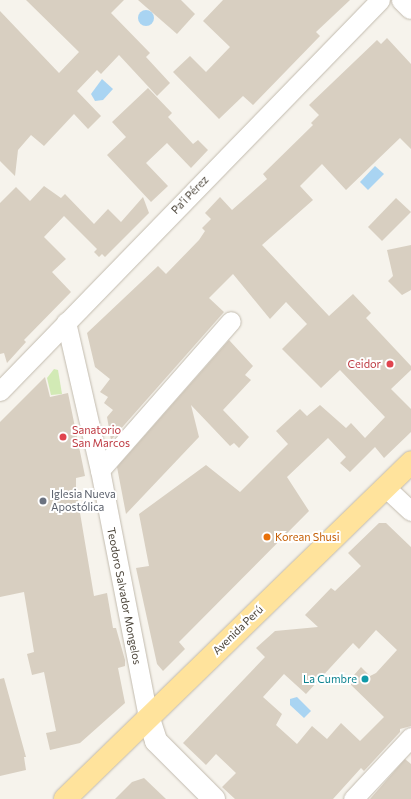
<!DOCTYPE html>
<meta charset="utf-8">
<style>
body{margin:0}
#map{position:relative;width:411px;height:799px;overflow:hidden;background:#f6f3ec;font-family:Commissioner,sans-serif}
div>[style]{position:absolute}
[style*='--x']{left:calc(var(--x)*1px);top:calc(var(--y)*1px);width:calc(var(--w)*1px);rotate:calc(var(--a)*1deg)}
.green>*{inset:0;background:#d2eab5}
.water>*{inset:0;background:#a9d4f2}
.round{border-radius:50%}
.building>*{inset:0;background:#d8cfc1}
.roads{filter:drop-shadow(0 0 1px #c2bbae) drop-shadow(0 0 1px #c2bbae)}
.minor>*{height:19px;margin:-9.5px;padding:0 9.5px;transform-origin:9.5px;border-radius:9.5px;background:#fff}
.tertiary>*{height:22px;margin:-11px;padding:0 11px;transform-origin:11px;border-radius:11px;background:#fff}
.primary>*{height:22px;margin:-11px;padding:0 11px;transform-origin:11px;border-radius:11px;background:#ffe39c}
.dots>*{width:11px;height:11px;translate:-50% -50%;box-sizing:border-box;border:2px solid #fff;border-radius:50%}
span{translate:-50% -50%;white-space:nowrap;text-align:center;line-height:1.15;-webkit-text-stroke:4px #fff;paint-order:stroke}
.street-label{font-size:11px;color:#4b4439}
.health-label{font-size:11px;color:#be3a42}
.right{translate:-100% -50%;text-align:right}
.left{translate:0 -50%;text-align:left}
.worship-label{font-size:11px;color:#5b616d}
.food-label{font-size:11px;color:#c56008}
.culture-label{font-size:11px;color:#0d838f}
</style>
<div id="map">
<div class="green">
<i style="clip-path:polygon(54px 369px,58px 370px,62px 394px,51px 395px,47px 378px)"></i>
</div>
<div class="water">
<i class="round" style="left:138px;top:10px;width:16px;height:16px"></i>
<i style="clip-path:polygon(102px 79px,113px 89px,103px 100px,95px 101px,91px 94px)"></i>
<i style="clip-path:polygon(375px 166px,384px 174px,368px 190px,360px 182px)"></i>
<i style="clip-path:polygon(297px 697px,311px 711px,304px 718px,290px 705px,290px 699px)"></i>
</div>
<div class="building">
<i style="clip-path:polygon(26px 0,124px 0,111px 13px,150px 53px,146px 57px,170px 83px,157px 96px,119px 55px,101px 74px,97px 70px,77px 91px,101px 116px,88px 129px,74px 114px,44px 146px,31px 135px,18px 150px,15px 176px,0 161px,0 11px,59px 73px,79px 52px)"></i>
<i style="clip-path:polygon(138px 0,181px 0,195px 14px,177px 34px)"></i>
<i style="clip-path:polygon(223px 0,350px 0,316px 32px,320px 36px,253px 105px,243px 96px,219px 119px,173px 72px,190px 56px,206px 72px,230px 47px,203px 21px)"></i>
<i style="clip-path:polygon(387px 38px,411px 64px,411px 149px,400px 138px,346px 190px,322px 164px,300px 186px,313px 200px,262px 245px,329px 316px,353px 294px,371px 313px,366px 318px,411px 366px,411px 370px,391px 389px,411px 409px,411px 432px,384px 458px,375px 447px,350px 472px,340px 463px,346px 457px,328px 438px,287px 477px,309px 511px,179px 642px,185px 649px,163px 671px,157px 664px,136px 568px,149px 566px,139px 514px,206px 465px,240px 492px,288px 444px,276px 431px,300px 409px,307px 416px,320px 405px,346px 428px,351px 423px,365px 438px,385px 417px,340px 370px,321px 388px,282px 349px,307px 324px,286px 302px,270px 319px,233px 274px,209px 298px,224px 312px,111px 440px,107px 417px,113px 410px,104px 403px,108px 397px,100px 392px,110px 379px,95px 367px,87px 333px,158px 266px,166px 274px,199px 240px,205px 231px,202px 228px,211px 219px,205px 213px,220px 197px,232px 210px,267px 179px,263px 174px,313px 125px,311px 123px,319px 115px,309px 105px,377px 40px,381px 44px)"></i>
<i style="clip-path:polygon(148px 88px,172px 113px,168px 117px,193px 144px,198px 140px,208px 150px,191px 168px,167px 143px,146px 163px,168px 186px,151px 202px,107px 155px,126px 137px,112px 122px)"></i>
<i style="clip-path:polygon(44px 186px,61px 198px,65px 194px,94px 224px,108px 209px,121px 222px,143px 197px,149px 213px,105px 257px,102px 254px,99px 257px,94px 252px,97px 249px,64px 216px,44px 237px,66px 259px,52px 272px,71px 292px,24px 340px,26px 342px,7px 363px,4px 353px,0 354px,0 203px,16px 187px,30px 201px)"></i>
<i style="clip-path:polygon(396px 198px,411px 212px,382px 241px,368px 227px)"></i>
<i style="clip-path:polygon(411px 245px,411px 290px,402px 295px,388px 281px,393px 276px,387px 250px)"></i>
<i style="clip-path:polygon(229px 340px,253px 366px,245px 375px,251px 380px,223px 410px,249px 437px,239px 448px,234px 443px,230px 446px,191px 405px,199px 437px,126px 514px,117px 467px)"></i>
<i style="clip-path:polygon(45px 377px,50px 397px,68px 393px,85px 476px,76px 478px,76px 489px,94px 596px,107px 593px,113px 628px,116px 628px,125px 660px,125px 666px,118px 668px,125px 703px,80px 743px,50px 750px,46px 733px,56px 731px,44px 672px,32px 675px,27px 654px,34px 652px,24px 592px,0 597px,0 422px)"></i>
<i style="clip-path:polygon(evenodd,379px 523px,386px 523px,411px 547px,411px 726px,400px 729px,400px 732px,364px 771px,361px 768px,333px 799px,235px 799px,222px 787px,236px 773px,216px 754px,206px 765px,183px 743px,265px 657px,256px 648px,275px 631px,318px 627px,305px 615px,331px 588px,335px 591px,361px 566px,348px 553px,379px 523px,376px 630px,397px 650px,376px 673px,370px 676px,361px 667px,348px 682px,384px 717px,360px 741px,341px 723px,327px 739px,312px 726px,297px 744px,276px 725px,282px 714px,263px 697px,284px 674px,306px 694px,353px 643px,359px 649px,376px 630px)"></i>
<i style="clip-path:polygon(4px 678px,26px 757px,24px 757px,26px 770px,0 776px,0 679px)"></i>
<i style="clip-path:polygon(405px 759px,411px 764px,411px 799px,370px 799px)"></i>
<i style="clip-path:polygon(144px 778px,166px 799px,115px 799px,132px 782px)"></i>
</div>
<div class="roads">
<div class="minor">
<i style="--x:66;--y:322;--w:152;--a:77.1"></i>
<i style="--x:100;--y:470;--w:251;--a:79"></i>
<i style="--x:0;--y:391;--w:545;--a:-45.82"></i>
<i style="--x:100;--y:470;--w:198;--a:-48.7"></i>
<i style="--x:385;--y:487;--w:35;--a:43"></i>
<i style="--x:353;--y:799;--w:85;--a:-46.9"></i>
</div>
<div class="tertiary">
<i style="--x:403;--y:0;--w:11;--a:45"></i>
<i style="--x:148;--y:716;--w:26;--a:72"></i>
<i style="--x:156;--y:741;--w:82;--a:45"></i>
</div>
<div class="primary">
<i style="--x:65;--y:799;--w:483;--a:-44.2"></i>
</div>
</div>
<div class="dots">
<i style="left:390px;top:364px;background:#e0444e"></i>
<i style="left:63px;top:437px;background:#e0444e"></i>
<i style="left:43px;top:501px;background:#6b7280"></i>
<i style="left:267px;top:537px;background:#e8710a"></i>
<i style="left:365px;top:679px;background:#0f9aa8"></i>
</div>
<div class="street-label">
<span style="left:190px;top:195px;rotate:-46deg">Pa'i Pérez</span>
<span style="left:124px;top:596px;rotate:79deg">Teodoro Salvador Mongelos</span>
<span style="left:238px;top:630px;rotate:-44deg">Avenida Perú</span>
</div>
<div class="health-label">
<span class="right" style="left:381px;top:364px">Ceidor</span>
<span class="left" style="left:72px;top:437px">Sanatorio<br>San Marcos</span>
</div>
<div class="worship-label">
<span class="left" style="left:51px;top:501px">Iglesia Nueva<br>Apostólica</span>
</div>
<div class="food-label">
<span class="left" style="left:275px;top:537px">Korean Shusi</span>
</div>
<div class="culture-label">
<span class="right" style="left:357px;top:679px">La Cumbre</span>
</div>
</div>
